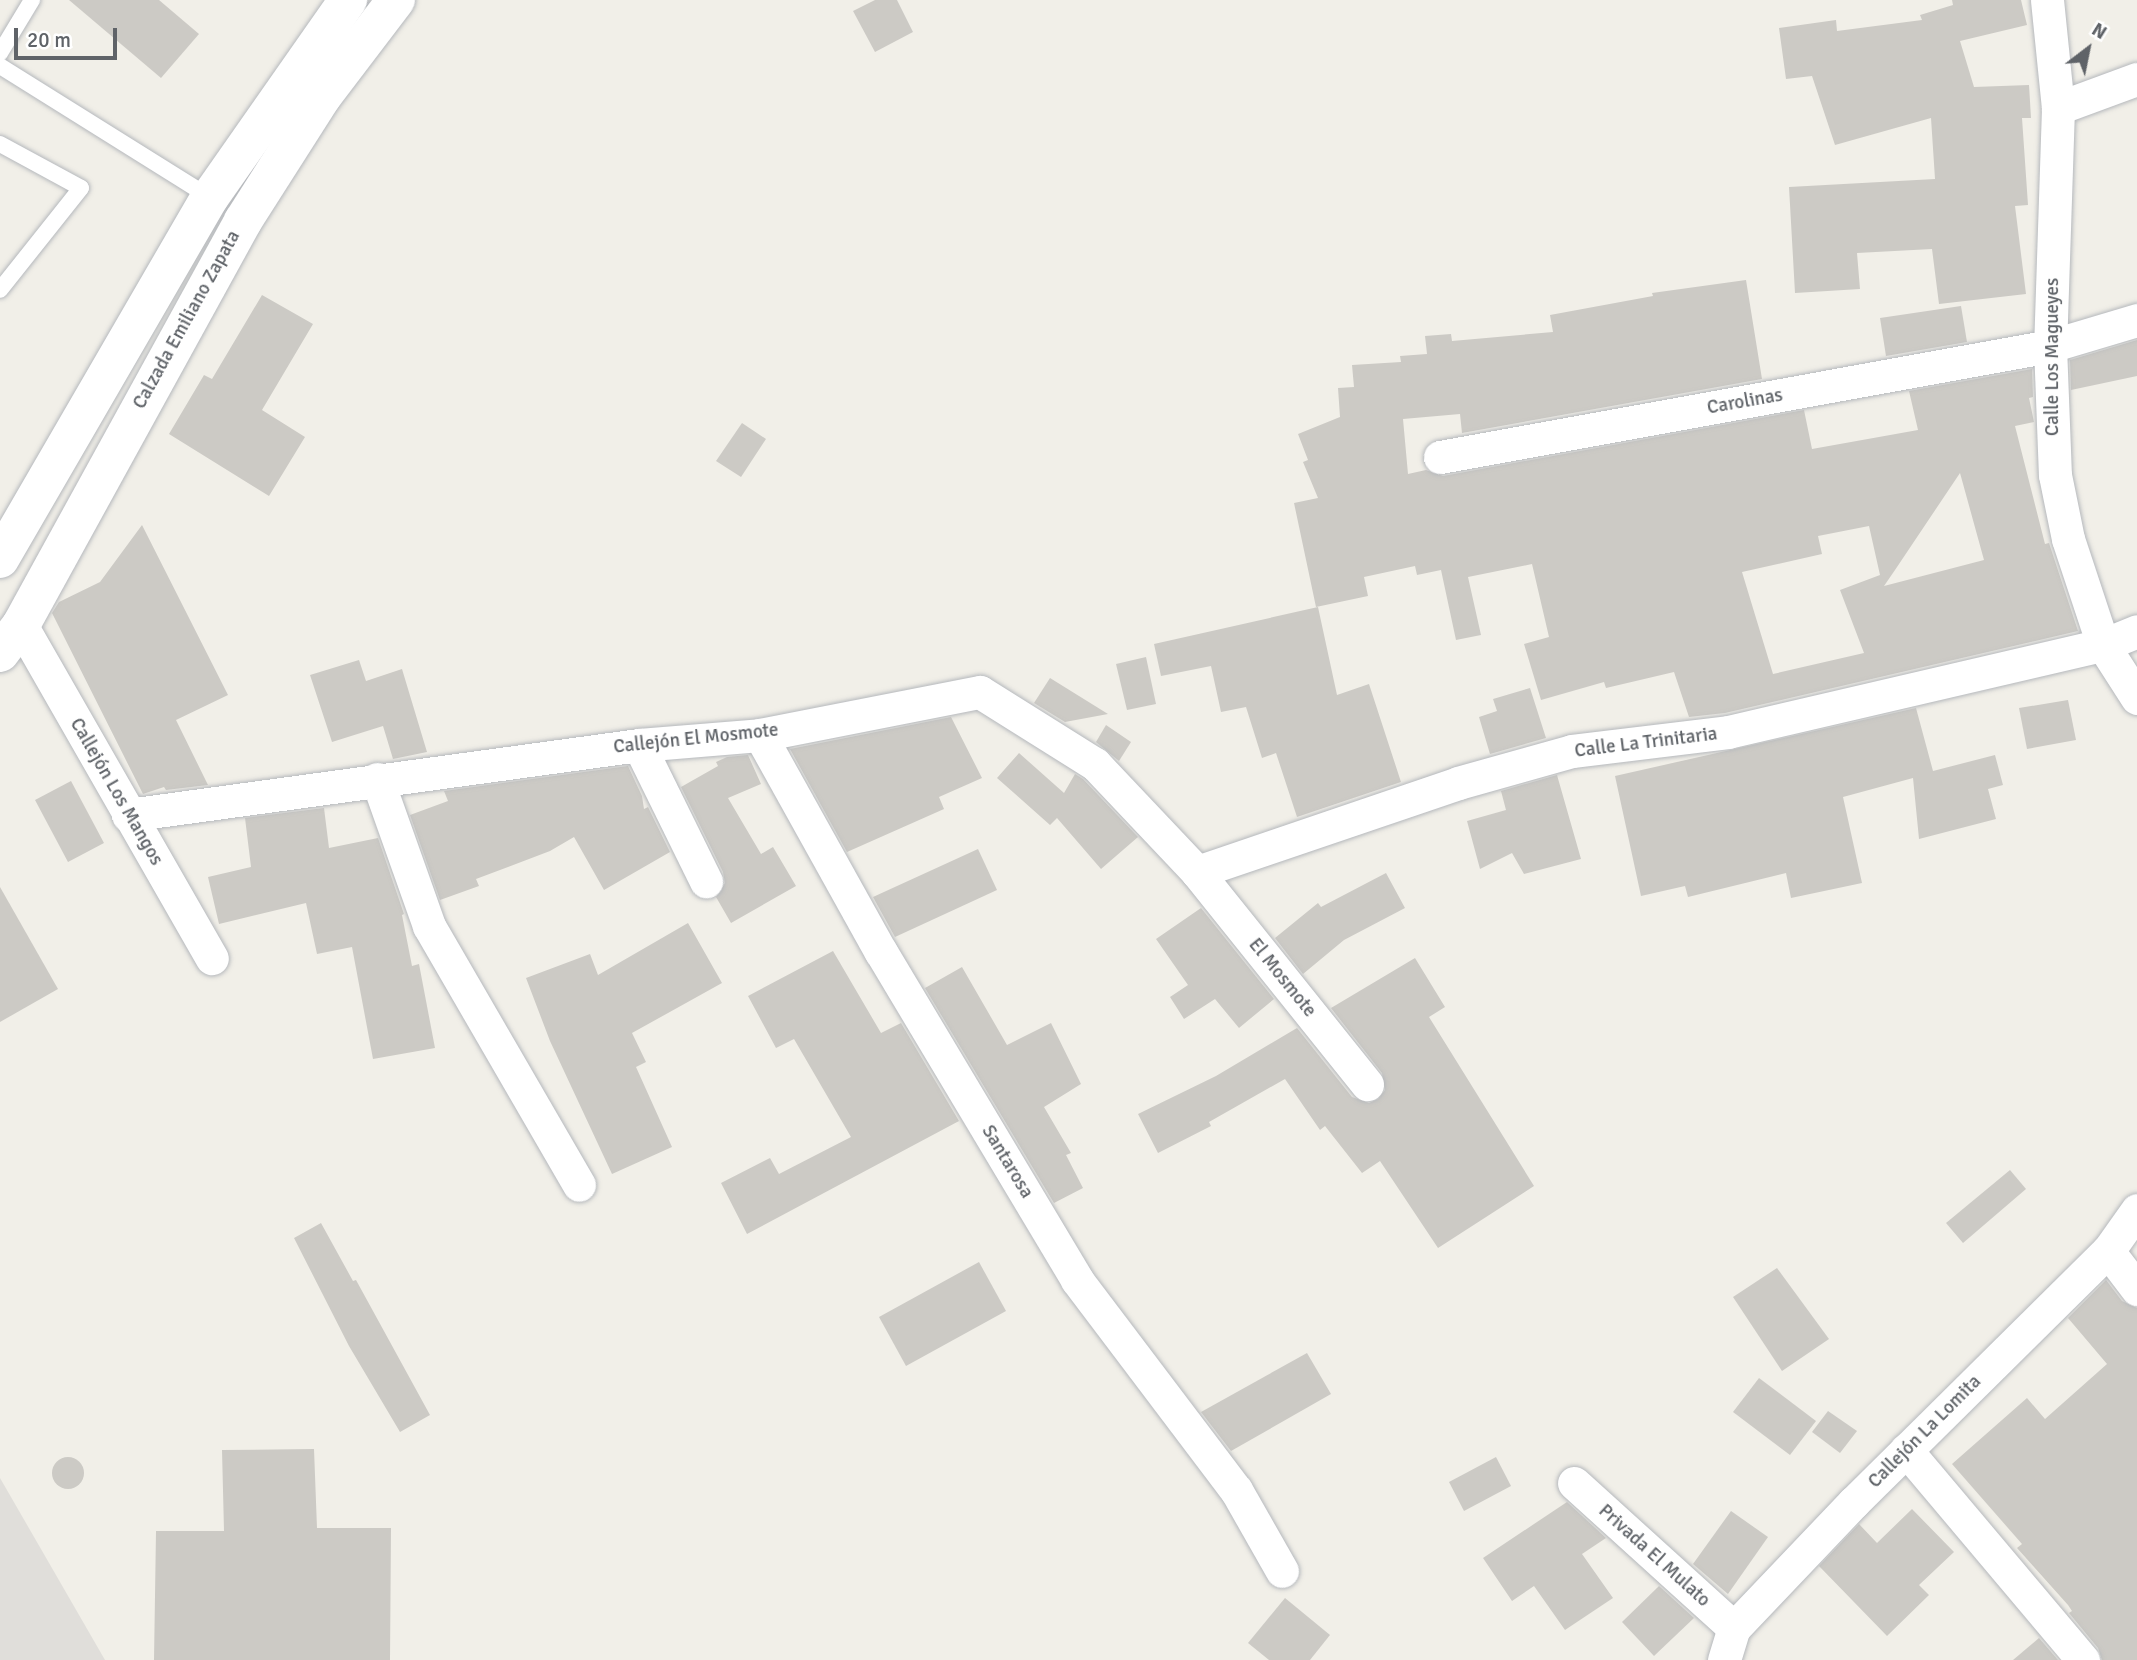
<!DOCTYPE html>
<meta charset="utf-8">
<style>
body{margin:0}
#map{position:relative;width:2137px;height:1660px;overflow:hidden;background:#f1efe8;font-family:Signika,sans-serif}
div>[style]{position:absolute}
[style*='--x']{left:calc(var(--x)*1px);top:calc(var(--y)*1px);width:calc(var(--w)*1px);rotate:calc(var(--a)*1deg)}
.industrial>*{inset:0;background:#e0deda}
.building>*{inset:0;background:#cccac5}
.round{border-radius:50%}
.roads{filter:drop-shadow(0 0 2px #b5b8bc) drop-shadow(0 0 2px #b5b8bc)}
.service>*{height:16px;margin:-8px;padding:0 8px;transform-origin:8px;border-radius:8px;background:#fff}
.minor>*{height:33px;margin:-16.5px;padding:0 16.5px;transform-origin:16.5px;border-radius:16.5px;background:#fff}
.secondary>*{height:38px;margin:-19px;padding:0 19px;transform-origin:19px;border-radius:19px;background:#fff}
span{translate:-50% -50%;white-space:nowrap;text-align:center;line-height:1.15;-webkit-text-stroke:5px #fff;paint-order:stroke}
.street-label{font-size:19px;color:#5f6368}
.north{position:absolute;left:2053px;top:14px;width:70px;height:70px;-webkit-text-stroke:5px #fff;paint-order:stroke;rotate:32deg;font-size:19px;font-weight:700;line-height:28px;text-align:center;color:#5f6368}
.north::after{content:'';display:block;margin:auto;width:24px;height:32px;background:#5f6368;clip-path:polygon(50% 0,100% 100%,50% 72%,0 100%)}
.scale{position:absolute;left:14px;top:28px;width:103px;height:32px;box-sizing:border-box;border:4px solid #5f6368;border-top:0;padding-left:9px;font-size:21px;line-height:24px;white-space:nowrap;color:#5f6368;-webkit-text-stroke:5px #fff;paint-order:stroke}
</style>
<div id="map">
<div class="industrial">
<i style="clip-path:polygon(0 1478px,105px 1660px,0 1660px)"></i>
</div>
<div class="building">
<i style="clip-path:polygon(69px 0,159px 0,199px 34px,161px 78px)"></i>
<i style="clip-path:polygon(875px 0,897px 0,913px 32px,875px 52px,853px 11px)"></i>
<i style="clip-path:polygon(1952px 0,2021px 0,2027px 25px,1960px 41px,1974px 87px,2029px 85px,2031px 118px,2022px 118px,2028px 205px,2015px 206px,2026px 294px,1939px 304px,1932px 249px,1857px 253px,1860px 289px,1795px 293px,1789px 187px,1935px 179px,1931px 118px,1835px 145px,1812px 76px,1786px 79px,1779px 28px,1836px 20px,1837px 31px,1922px 20px,1920px 15px,1953px 5px)"></i>
<i style="clip-path:polygon(evenodd,1746px 280px,1762px 379px,1462px 433px,1460px 414px,1403px 419px,1408px 474px,1426px 470px,1443px 476px,1804px 410px,1812px 449px,1918px 430px,1909px 391px,2032px 369px,2033px 397px,2029px 398px,2034px 422px,2015px 426px,2045px 544px,2049px 543px,2078px 631px,1725px 713px,1689px 717px,1674px 672px,1606px 688px,1604px 682px,1541px 700px,1524px 644px,1549px 637px,1532px 564px,1468px 577px,1481px 635px,1456px 640px,1441px 570px,1417px 575px,1415px 566px,1364px 577px,1368px 596px,1316px 607px,1294px 503px,1318px 498px,1303px 462px,1308px 460px,1298px 434px,1340px 417px,1338px 388px,1354px 387px,1352px 365px,1401px 362px,1400px 356px,1427px 354px,1425px 336px,1451px 334px,1452px 341px,1553px 332px,1550px 315px,1653px 296px,1652px 293px,1746px 280px,1960px 473px,1984px 560px,1884px 586px,1895px 570px,1960px 473px,1746px 280px,1869px 526px,1880px 575px,1840px 590px,1864px 653px,1773px 674px,1742px 572px,1822px 554px,1818px 536px,1869px 526px)"></i>
<i style="clip-path:polygon(262px 295px,313px 324px,262px 410px,305px 437px,269px 496px,169px 434px,204px 375px,212px 379px)"></i>
<i style="clip-path:polygon(1961px 306px,1967px 342px,1886px 356px,1880px 318px)"></i>
<i style="clip-path:polygon(2137px 340px,2137px 376px,2071px 390px,2070px 360px)"></i>
<i style="clip-path:polygon(742px 423px,766px 439px,741px 477px,716px 461px)"></i>
<i style="clip-path:polygon(142px 525px,228px 695px,176px 720px,208px 785px,166px 790px,164px 787px,143px 794px,52px 613px,59px 602px,100px 582px)"></i>
<i style="clip-path:polygon(1318px 607px,1337px 695px,1369px 684px,1401px 782px,1297px 817px,1276px 753px,1262px 758px,1246px 707px,1221px 712px,1211px 666px,1161px 676px,1154px 644px)"></i>
<i style="clip-path:polygon(1146px 657px,1156px 704px,1127px 710px,1116px 664px)"></i>
<i style="clip-path:polygon(359px 660px,366px 681px,402px 669px,427px 752px,393px 759px,383px 726px,332px 742px,310px 675px)"></i>
<i style="clip-path:polygon(1050px 678px,1108px 714px,1065px 722px,1034px 703px)"></i>
<i style="clip-path:polygon(1530px 688px,1546px 738px,1490px 754px,1479px 717px,1497px 711px,1493px 699px)"></i>
<i style="clip-path:polygon(2068px 700px,2076px 740px,2027px 749px,2019px 708px)"></i>
<i style="clip-path:polygon(1916px 708px,1933px 771px,1995px 755px,2003px 785px,1988px 789px,1996px 819px,1919px 839px,1913px 778px,1843px 797px,1862px 883px,1791px 898px,1786px 873px,1688px 897px,1685px 886px,1641px 896px,1615px 776px)"></i>
<i style="clip-path:polygon(951px 717px,982px 778px,939px 797px,944px 809px,847px 852px,790px 749px)"></i>
<i style="clip-path:polygon(1106px 725px,1131px 742px,1119px 761px,1096px 742px)"></i>
<i style="clip-path:polygon(1019px 753px,1064px 793px,1075px 774px,1083px 779px,1138px 837px,1101px 869px,1057px 818px,1050px 825px,997px 778px)"></i>
<i style="clip-path:polygon(748px 755px,761px 784px,728px 798px,761px 854px,773px 847px,796px 886px,731px 923px,716px 897px,725px 883px,723px 872px,681px 787px,718px 766px,716px 762px,727px 757px)"></i>
<i style="clip-path:polygon(628px 766px,642px 796px,644px 809px,648px 807px,670px 852px,604px 890px,574px 837px,550px 851px,476px 879px,479px 886px,440px 900px,410px 815px,448px 801px,444px 791px)"></i>
<i style="clip-path:polygon(1557px 775px,1581px 859px,1524px 874px,1512px 853px,1480px 869px,1467px 821px,1506px 810px,1501px 791px)"></i>
<i style="clip-path:polygon(71px 781px,104px 843px,68px 862px,35px 800px)"></i>
<i style="clip-path:polygon(324px 808px,329px 848px,378px 838px,404px 914px,402px 915px,412px 966px,419px 964px,435px 1048px,373px 1059px,352px 947px,317px 954px,306px 903px,219px 924px,208px 877px,251px 867px,245px 818px)"></i>
<i style="clip-path:polygon(978px 849px,997px 890px,895px 937px,873px 897px)"></i>
<i style="clip-path:polygon(1386px 873px,1405px 908px,1344px 940px,1303px 974px,1275px 938px,1318px 903px,1321px 907px)"></i>
<i style="clip-path:polygon(0 887px,58px 989px,0 1022px)"></i>
<i style="clip-path:polygon(1201px 908px,1274px 999px,1239px 1028px,1215px 999px,1184px 1019px,1170px 997px,1188px 985px,1156px 939px)"></i>
<i style="clip-path:polygon(688px 923px,722px 983px,632px 1033px,646px 1062px,636px 1067px,672px 1147px,612px 1174px,550px 1041px,526px 978px,590px 954px,598px 975px)"></i>
<i style="clip-path:polygon(833px 951px,881px 1033px,901px 1023px,959px 1121px,747px 1234px,721px 1183px,770px 1158px,779px 1174px,851px 1137px,794px 1039px,776px 1048px,748px 996px)"></i>
<i style="clip-path:polygon(1415px 958px,1445px 1007px,1429px 1017px,1534px 1186px,1438px 1248px,1380px 1161px,1362px 1173px,1325px 1126px,1320px 1130px,1285px 1079px,1209px 1122px,1211px 1126px,1158px 1153px,1138px 1114px,1216px 1076px,1297px 1028px,1352px 1097px,1369px 1103px,1378px 1099px,1385px 1090px,1382px 1073px,1331px 1008px)"></i>
<i style="clip-path:polygon(962px 967px,1007px 1045px,1051px 1023px,1081px 1084px,1044px 1107px,1071px 1153px,1066px 1155px,1083px 1188px,1054px 1203px,925px 988px)"></i>
<i style="clip-path:polygon(2010px 1170px,2026px 1189px,1963px 1243px,1946px 1223px)"></i>
<i style="clip-path:polygon(321px 1223px,353px 1281px,356px 1280px,430px 1415px,400px 1432px,349px 1346px,294px 1238px)"></i>
<i style="clip-path:polygon(979px 1262px,1006px 1311px,906px 1366px,879px 1317px)"></i>
<i style="clip-path:polygon(1777px 1268px,1829px 1339px,1782px 1371px,1733px 1297px)"></i>
<i style="clip-path:polygon(2106px 1280px,2122px 1301px,2137px 1308px,2137px 1660px,2102px 1660px,2098px 1648px,2069px 1613px,2072px 1611px,2068px 1605px,2017px 1548px,2022px 1544px,1952px 1464px,2027px 1398px,2045px 1419px,2107px 1364px,2068px 1318px)"></i>
<i style="clip-path:polygon(1307px 1353px,1331px 1394px,1231px 1451px,1201px 1412px)"></i>
<i style="clip-path:polygon(1759px 1378px,1816px 1421px,1790px 1455px,1733px 1412px)"></i>
<i style="clip-path:polygon(1828px 1411px,1857px 1431px,1840px 1453px,1812px 1432px)"></i>
<i style="clip-path:polygon(314px 1449px,317px 1528px,391px 1528px,390px 1660px,154px 1660px,156px 1531px,224px 1531px,222px 1450px)"></i>
<i style="clip-path:polygon(1496px 1457px,1511px 1486px,1464px 1511px,1449px 1482px)"></i>
<i class="round" style="left:52px;top:1457px;width:32px;height:32px"></i>
<i style="clip-path:polygon(1567px 1502px,1606px 1538px,1582px 1554px,1613px 1598px,1565px 1630px,1534px 1586px,1512px 1601px,1483px 1558px)"></i>
<i style="clip-path:polygon(1912px 1509px,1954px 1552px,1919px 1585px,1929px 1595px,1887px 1636px,1819px 1566px,1859px 1524px,1877px 1543px)"></i>
<i style="clip-path:polygon(1731px 1511px,1768px 1537px,1728px 1594px,1693px 1564px)"></i>
<i style="clip-path:polygon(1659px 1586px,1694px 1618px,1654px 1656px,1622px 1622px)"></i>
<i style="clip-path:polygon(1285px 1598px,1330px 1635px,1310px 1660px,1269px 1660px,1248px 1643px)"></i>
<i style="clip-path:polygon(2039px 1638px,2058px 1660px,2013px 1660px)"></i>
</div>
<div class="roads">
<div class="service">
<i style="--x:0;--y:53;--w:62;--a:-58.9"></i>
<i style="--x:0;--y:66;--w:248;--a:32"></i>
<i style="--x:0;--y:144;--w:92;--a:28.5"></i>
<i style="--x:81;--y:188;--w:130;--a:128.5"></i>
</div>
<div class="minor">
<i style="--x:2047;--y:0;--w:109;--a:84.2"></i>
<i style="--x:2058;--y:108;--w:238;--a:91.9"></i>
<i style="--x:2050;--y:346;--w:129;--a:87.8"></i>
<i style="--x:2055;--y:475;--w:65;--a:78.5"></i>
<i style="--x:2068;--y:539;--w:112;--a:71.7"></i>
<i style="--x:2103;--y:645;--w:63;--a:57.3"></i>
<i style="--x:2058;--y:108;--w:84;--a:-20.2"></i>
<i style="--x:1440;--y:457;--w:620;--a:-10.31"></i>
<i style="--x:2050;--y:346;--w:91;--a:-16.6"></i>
<i style="--x:21;--y:625;--w:384;--a:60.2"></i>
<i style="--x:760;--y:735;--w:248;--a:60.9"></i>
<i style="--x:881;--y:952;--w:382;--a:59.1"></i>
<i style="--x:1077;--y:1280;--w:263;--a:52.9"></i>
<i style="--x:1236;--y:1490;--w:93;--a:60.4"></i>
<i style="--x:639;--y:745;--w:152;--a:63.8"></i>
<i style="--x:377;--y:779;--w:156;--a:70.5"></i>
<i style="--x:429;--y:926;--w:299;--a:59.9"></i>
<i style="--x:128;--y:815;--w:516;--a:-7.8"></i>
<i style="--x:639;--y:745;--w:121;--a:-4.7"></i>
<i style="--x:760;--y:735;--w:224;--a:-11.1"></i>
<i style="--x:980;--y:692;--w:136;--a:32.1"></i>
<i style="--x:1095;--y:764;--w:149;--a:46.6"></i>
<i style="--x:1197;--y:872;--w:272;--a:51.3"></i>
<i style="--x:1197;--y:872;--w:276;--a:-18.8"></i>
<i style="--x:1458;--y:783;--w:118;--a:-15.7"></i>
<i style="--x:1572;--y:751;--w:157;--a:-6.9"></i>
<i style="--x:1728;--y:732;--w:385;--a:-13.1"></i>
<i style="--x:2103;--y:645;--w:37;--a:-22"></i>
<i style="--x:2108;--y:1251;--w:48;--a:52.7"></i>
<i style="--x:1906;--y:1450;--w:275;--a:49.9"></i>
<i style="--x:1574;--y:1483;--w:216;--a:42.2"></i>
<i style="--x:1724;--y:1660;--w:34;--a:-73"></i>
<i style="--x:1734;--y:1628;--w:174;--a:-46.4"></i>
<i style="--x:1854;--y:1502;--w:357;--a:-44.7"></i>
<i style="--x:2108;--y:1251;--w:50;--a:-54.7"></i>
</div>
<div class="secondary">
<i style="--x:0;--y:559;--w:419;--a:-59.9"></i>
<i style="--x:210;--y:197;--w:241;--a:-55"></i>
<i style="--x:0;--y:653;--w:35;--a:-53"></i>
<i style="--x:21;--y:625;--w:461;--a:-61.2"></i>
<i style="--x:243;--y:221;--w:147;--a:-57.5"></i>
<i style="--x:322;--y:97;--w:122;--a:-52.7"></i>
</div>
</div>
<div class="street-label">
<span style="left:187px;top:320px;rotate:-61deg">Calzada Emiliano Zapata</span>
<span style="left:2053px;top:357px;rotate:-90deg">Calle Los Magueyes</span>
<span style="left:1745px;top:402px;rotate:-10deg">Carolinas</span>
<span style="left:696px;top:739px;rotate:-6deg">Callejón El Mosmote</span>
<span style="left:1646px;top:743px;rotate:-7deg">Calle La Trinitaria</span>
<span style="left:116px;top:792px;rotate:60deg">Callejón Los Mangos</span>
<span style="left:1282px;top:978px;rotate:51deg">El Mosmote</span>
<span style="left:1007px;top:1162px;rotate:59deg">Santarosa</span>
<span style="left:1925px;top:1432px;rotate:-45deg">Callejón La Lomita</span>
<span style="left:1654px;top:1556px;rotate:42deg">Privada El Mulato</span>
</div>
<div class="north">N</div>
<div class="scale">20 m</div>
</div>
